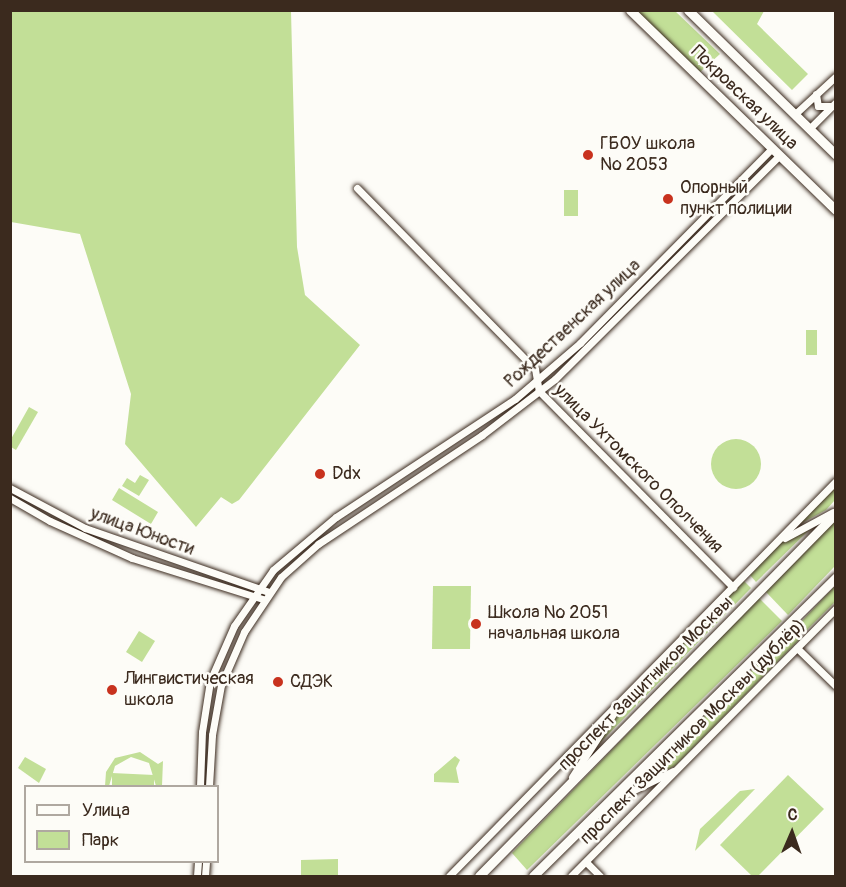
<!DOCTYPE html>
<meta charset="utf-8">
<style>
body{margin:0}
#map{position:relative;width:846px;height:887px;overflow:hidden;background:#fdfcf7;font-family:Pangolin,sans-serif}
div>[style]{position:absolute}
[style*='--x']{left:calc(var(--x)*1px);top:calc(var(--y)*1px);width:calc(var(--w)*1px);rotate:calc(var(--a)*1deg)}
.green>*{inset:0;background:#c2df97}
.round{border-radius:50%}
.roads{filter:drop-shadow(0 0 2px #3b2a1e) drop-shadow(0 0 2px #3b2a1e)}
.minor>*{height:7px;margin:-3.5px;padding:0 3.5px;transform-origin:3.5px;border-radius:3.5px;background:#fdfcf7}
.major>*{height:9px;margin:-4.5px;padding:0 4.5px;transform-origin:4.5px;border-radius:4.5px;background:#fdfcf7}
.dots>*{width:16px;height:16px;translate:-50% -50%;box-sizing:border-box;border:3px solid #fdfcf7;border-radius:50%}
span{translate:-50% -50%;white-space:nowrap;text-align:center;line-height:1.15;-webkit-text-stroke:5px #fdfcf7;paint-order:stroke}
.street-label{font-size:18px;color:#3b2a1e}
.poi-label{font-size:18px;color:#3b2a1e}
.left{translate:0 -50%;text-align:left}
.frame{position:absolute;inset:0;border:12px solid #3b2a1e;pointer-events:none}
.legend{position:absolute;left:24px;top:785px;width:195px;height:78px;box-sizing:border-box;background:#fdfcf7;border:2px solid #afa8a0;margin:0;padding:8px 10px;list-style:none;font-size:18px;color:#3b2a1e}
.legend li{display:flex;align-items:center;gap:12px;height:30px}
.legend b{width:30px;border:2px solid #afa8a0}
.north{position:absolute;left:762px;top:803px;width:60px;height:60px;-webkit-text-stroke:4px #fdfcf7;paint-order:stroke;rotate:2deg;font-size:16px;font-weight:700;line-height:24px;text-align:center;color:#3b2a1e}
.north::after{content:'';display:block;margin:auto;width:21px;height:27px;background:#3b2a1e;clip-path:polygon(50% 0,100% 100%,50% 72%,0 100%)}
</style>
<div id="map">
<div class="green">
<i style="clip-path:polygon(10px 11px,291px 11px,297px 247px,305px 295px,360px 345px,239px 500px,232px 504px,221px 497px,196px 527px,125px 444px,131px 394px,80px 234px,11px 222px)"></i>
<i style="clip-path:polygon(636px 11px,675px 11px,720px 54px,699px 73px)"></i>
<i style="clip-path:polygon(712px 11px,764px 11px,757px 24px,808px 74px,792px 90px)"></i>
<i style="clip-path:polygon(564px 190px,578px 190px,578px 216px,564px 216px)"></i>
<i style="clip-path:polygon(806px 330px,817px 330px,817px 355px,806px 355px)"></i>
<i style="clip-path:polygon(29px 407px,38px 412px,16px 450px,11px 447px,11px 439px)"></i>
<i class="round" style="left:711px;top:439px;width:50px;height:50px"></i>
<i style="clip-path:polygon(140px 475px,149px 480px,139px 496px,122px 486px,127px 478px,135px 483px)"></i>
<i style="clip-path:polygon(835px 486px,835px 500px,826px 510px,796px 526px)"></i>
<i style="clip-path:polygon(119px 488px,158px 512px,151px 524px,112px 500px)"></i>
<i style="clip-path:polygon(835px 521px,835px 566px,788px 615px,766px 592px)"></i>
<i style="clip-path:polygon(809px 530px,756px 582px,750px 575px,783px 541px)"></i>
<i style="clip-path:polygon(743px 580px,751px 588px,594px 749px,623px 702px)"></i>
<i style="clip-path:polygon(433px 586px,471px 586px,470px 649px,432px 649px)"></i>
<i style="clip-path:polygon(835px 586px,835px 602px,806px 631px,799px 624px)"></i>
<i style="clip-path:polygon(759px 598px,782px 621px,527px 870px,512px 853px)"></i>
<i style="clip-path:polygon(790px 630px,800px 639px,675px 766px,622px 792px,730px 693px)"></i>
<i style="clip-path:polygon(139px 631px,155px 641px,142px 662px,126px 652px)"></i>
<i style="clip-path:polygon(140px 752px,158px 764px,163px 761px,162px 786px,156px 786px,149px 763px,131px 757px,115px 766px,109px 786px,105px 786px,106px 772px,115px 758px)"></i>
<i style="clip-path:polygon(455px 756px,460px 760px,456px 768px,459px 783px,434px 782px,434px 774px)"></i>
<i style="clip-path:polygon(25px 757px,46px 769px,39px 783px,18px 768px)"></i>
<i style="clip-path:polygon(112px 773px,154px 775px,154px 786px,112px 786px)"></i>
<i style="clip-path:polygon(788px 775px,824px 809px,758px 876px,752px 876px,720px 845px)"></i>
<i style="clip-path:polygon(755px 789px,695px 851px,700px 829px,740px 791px)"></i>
<i style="clip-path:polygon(338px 859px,338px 875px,301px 876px,301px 860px)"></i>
</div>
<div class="roads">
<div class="minor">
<i style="--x:816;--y:94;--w:12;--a:81"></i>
<i style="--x:818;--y:106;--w:13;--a:0"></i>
<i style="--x:795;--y:114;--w:56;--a:-42.8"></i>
<i style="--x:809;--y:129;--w:38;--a:-45"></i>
<i style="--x:357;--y:188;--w:254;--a:45.5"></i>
<i style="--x:535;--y:369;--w:22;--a:80"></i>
<i style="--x:539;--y:391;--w:276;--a:45.3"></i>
<i style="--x:10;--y:488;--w:85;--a:28.1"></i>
<i style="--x:85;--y:528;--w:195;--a:19.2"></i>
<i style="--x:10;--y:498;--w:46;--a:29.9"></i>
<i style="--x:50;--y:521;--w:90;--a:24.3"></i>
<i style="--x:132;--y:558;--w:137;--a:17.4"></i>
<i style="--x:785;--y:538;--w:55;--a:-28.4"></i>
<i style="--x:797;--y:648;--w:54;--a:44.3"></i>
<i style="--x:572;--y:777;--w:75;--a:-56.9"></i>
<i style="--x:200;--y:786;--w:54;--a:-87.9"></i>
<i style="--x:202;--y:732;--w:52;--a:-81.1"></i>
<i style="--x:210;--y:681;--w:60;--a:-66.4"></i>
<i style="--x:234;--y:626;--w:68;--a:-55.1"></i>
<i style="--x:273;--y:570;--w:82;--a:-40.1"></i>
<i style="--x:336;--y:517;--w:214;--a:-33.4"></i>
<i style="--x:515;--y:399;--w:86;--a:-40.7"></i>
<i style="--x:580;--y:343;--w:274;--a:-45.4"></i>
<i style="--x:209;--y:786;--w:51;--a:-86.6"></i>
<i style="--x:212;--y:735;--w:51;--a:-79.8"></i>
<i style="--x:221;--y:685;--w:58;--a:-66.5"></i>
<i style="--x:244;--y:632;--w:66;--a:-56.1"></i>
<i style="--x:281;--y:577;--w:50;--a:-41.7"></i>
<i style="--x:318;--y:544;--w:197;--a:-33.6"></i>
<i style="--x:482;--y:435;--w:92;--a:-37.5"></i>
<i style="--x:555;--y:379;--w:317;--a:-44.9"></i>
<i style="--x:613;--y:800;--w:67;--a:-25.8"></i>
<i style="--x:586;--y:862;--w:20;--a:45"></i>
<i style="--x:197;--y:876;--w:14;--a:-86"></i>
<i style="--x:205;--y:876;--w:14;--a:-86"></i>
<i style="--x:449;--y:876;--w:553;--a:-45.59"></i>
<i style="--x:571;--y:876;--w:377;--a:-45.3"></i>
</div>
<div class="major">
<i style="--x:630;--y:10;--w:287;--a:44.2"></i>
<i style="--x:688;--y:10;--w:207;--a:44.4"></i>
<i style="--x:479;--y:876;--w:509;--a:-45.48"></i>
<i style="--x:533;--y:876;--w:426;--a:-44.6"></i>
</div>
</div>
<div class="dots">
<i style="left:588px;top:155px;background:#c8321e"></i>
<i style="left:668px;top:199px;background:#c8321e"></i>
<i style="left:320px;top:474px;background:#c8321e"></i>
<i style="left:476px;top:624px;background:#c8321e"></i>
<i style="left:278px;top:682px;background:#c8321e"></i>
<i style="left:112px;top:690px;background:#c8321e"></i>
</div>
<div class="street-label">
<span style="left:744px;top:98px;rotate:44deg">Покровская улица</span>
<span style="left:573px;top:324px;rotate:-43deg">Рождественская улица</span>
<span style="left:638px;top:469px;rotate:45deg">улица Ухтомского Ополчения</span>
<span style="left:142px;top:532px;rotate:20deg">улица Юности</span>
<span style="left:646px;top:684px;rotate:-45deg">проспект Защитников Москвы</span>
<span style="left:693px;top:732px;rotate:-45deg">проспект Защитников Москвы (дублёр)</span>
</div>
<div class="poi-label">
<span class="left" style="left:600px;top:155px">ГБОУ школа<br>№ 2053</span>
<span class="left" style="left:680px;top:199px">Опорный<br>пункт полиции</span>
<span class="left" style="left:332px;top:474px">Ddx</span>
<span class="left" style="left:488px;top:624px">Школа № 2051<br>начальная школа</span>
<span class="left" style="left:124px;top:690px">Лингвистическая<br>школа</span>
<span class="left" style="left:290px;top:682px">СДЭК</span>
</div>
<div class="frame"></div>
<ul class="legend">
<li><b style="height:8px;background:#fdfcf7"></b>Улица</li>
<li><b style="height:16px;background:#c2df97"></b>Парк</li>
</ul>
<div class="north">С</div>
</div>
